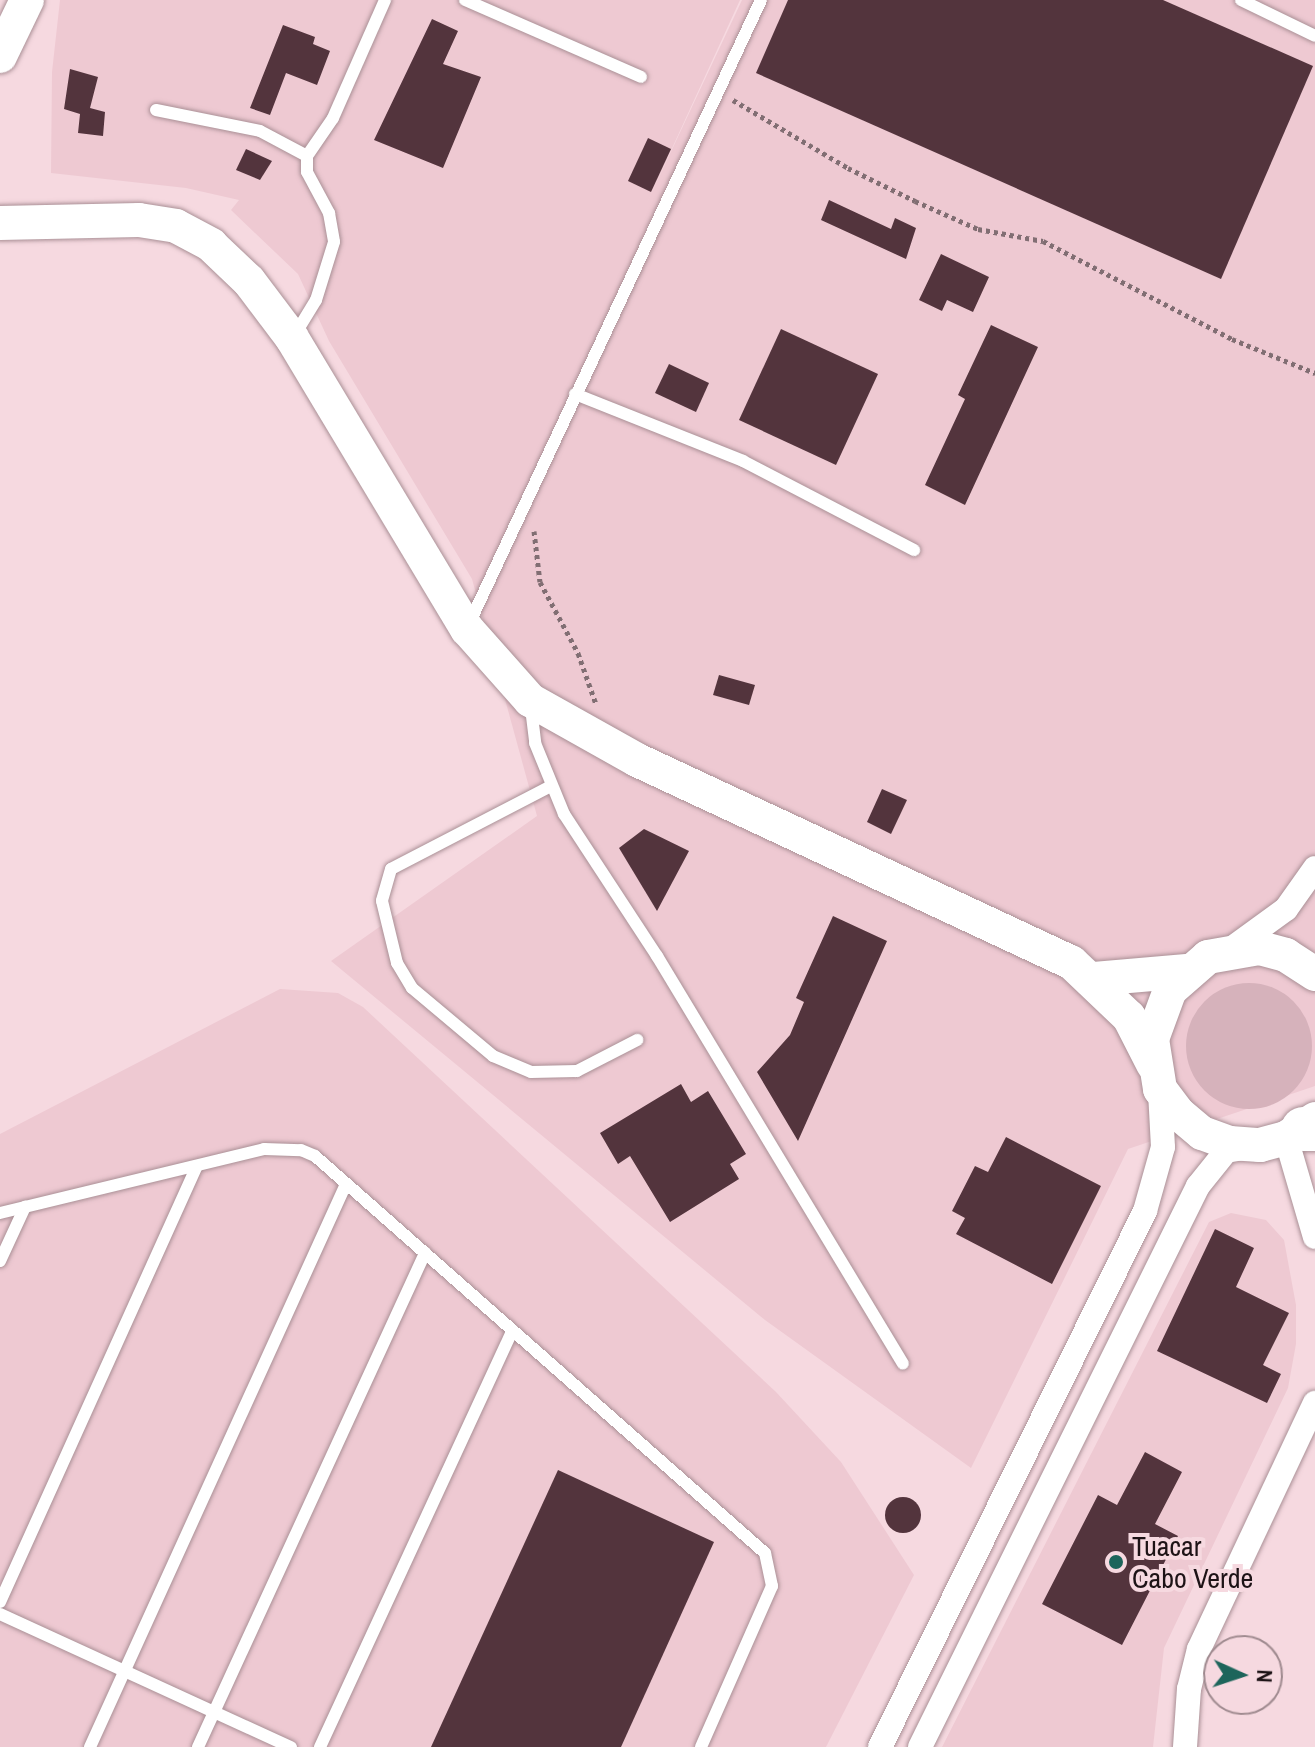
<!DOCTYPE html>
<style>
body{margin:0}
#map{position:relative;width:1315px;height:1747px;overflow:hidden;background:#f6d9e0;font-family:"Archivo Narrow",sans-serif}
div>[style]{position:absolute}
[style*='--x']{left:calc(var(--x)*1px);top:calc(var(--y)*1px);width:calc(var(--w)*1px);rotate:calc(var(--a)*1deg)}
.built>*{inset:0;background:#eec9d2}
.green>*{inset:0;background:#d6b2bb}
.round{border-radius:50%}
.building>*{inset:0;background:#53343d}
.path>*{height:5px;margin-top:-2.5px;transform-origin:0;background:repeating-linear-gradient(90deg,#816e73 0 4px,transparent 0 8px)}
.roads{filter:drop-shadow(0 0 2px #aa9096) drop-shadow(0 0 2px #aa9096)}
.lane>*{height:12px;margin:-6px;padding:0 6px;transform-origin:6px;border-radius:6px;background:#fff}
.street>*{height:24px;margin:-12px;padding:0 12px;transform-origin:12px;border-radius:12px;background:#fff}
.secondary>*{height:34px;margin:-17px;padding:0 17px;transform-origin:17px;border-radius:17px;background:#fff}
.highway>*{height:44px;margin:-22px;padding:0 22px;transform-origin:22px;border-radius:22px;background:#fff}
.dots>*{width:22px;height:22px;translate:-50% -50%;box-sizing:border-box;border:4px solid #f6d9e0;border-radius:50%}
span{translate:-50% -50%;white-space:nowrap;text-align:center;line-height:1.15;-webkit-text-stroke:8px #f6d9e0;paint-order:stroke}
.poi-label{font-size:28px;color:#1d1316}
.left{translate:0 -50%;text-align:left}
.north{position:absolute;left:1203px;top:1635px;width:80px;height:80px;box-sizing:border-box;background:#f6d9e0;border:2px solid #9f8a8f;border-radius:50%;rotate:93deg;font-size:22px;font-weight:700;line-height:32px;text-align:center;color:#1d1316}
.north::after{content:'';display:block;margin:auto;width:28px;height:36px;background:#1d655b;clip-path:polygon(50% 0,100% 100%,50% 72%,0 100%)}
</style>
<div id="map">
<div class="built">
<i style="clip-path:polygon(60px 0,740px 0,646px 205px,742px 0,1315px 0,1315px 1086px,1128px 1149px,971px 1468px,765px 1320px,331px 961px,537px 816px,472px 579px,329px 341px,298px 274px,231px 210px,239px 200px,186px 188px,51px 173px,52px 72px)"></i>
<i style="clip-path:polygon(280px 989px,338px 993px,363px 1007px,776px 1392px,841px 1462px,914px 1575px,826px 1747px,0 1747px,0 1134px)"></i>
<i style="clip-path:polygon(1231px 1213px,1266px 1220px,1284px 1240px,1296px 1305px,1296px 1344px,1288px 1388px,1164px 1648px,1153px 1747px,942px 1747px,1209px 1222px)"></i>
</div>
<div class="green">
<i class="round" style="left:1186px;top:983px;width:126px;height:126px"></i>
</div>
<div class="building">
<i style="clip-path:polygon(788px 0,1163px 0,1313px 66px,1221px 279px,756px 73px)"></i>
<i style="clip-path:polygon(432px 19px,458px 31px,443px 64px,481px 77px,443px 168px,374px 140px)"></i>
<i style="clip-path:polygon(283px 25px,315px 37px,313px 44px,330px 51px,317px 85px,286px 73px,270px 115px,250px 108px)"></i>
<i style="clip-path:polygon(70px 69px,98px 77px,90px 108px,105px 112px,103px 136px,78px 133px,80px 114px,64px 109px)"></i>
<i style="clip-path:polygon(648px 138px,671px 149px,651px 192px,628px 181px)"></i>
<i style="clip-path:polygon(246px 149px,272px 161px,260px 180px,236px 170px)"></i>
<i style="clip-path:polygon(829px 200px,891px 229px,895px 218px,916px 228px,906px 259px,821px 220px)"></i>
<i style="clip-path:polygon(941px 254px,989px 277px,973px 312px,947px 300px,942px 311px,919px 300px)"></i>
<i style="clip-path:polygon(991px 325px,1038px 347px,965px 505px,925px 485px,965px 399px,958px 395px)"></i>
<i style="clip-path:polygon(781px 329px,878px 374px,836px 465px,739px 420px)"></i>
<i style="clip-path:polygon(669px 364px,709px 383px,696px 412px,655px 393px)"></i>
<i style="clip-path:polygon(719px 675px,755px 685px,749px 705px,713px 695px)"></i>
<i style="clip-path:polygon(882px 789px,907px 800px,891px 834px,867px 822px)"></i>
<i style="clip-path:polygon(644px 829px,689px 851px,657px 911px,619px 848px)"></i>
<i style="clip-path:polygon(833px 916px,887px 941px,798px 1141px,757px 1072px,790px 1035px,804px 1002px,796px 998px)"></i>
<i style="clip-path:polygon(681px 1084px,691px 1102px,708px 1091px,746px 1154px,730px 1164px,739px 1179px,670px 1222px,630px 1156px,618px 1164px,600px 1133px)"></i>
<i style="clip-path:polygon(1006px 1137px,1101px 1186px,1052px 1284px,956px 1234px,965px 1218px,952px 1211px,975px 1166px,988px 1172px)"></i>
<i style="clip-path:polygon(1215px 1229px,1254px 1248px,1236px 1287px,1289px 1313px,1263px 1365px,1281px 1374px,1267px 1403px,1157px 1351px)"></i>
<i style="clip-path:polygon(1145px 1452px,1182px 1472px,1155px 1524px,1178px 1536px,1122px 1645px,1042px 1604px,1098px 1495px,1117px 1505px)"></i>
<i style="clip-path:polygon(558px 1470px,714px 1542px,621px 1747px,431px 1747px)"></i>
<i class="round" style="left:885px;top:1497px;width:36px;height:36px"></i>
</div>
<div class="path">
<i style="--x:733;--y:100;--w:134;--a:30.6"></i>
<i style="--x:848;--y:168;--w:75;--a:26.2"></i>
<i style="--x:915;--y:201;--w:69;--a:24"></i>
<i style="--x:978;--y:229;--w:66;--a:10.5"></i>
<i style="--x:1043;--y:241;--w:213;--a:27.4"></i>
<i style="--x:1232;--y:339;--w:90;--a:22.3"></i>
<i style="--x:534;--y:531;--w:51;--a:83.3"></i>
<i style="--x:540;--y:582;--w:81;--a:61.8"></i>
<i style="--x:578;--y:653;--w:54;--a:70.6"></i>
</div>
<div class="roads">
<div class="lane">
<i style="--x:465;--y:0;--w:192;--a:23.6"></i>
<i style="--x:1241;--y:0;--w:82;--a:25.9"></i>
<i style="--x:156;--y:110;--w:106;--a:11.4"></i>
<i style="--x:260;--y:131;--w:53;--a:28"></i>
<i style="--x:307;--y:156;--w:16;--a:90"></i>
<i style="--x:307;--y:172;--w:47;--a:61.8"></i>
<i style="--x:329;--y:213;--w:29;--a:80"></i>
<i style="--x:334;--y:242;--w:61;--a:107.2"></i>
<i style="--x:316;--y:300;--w:42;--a:121.4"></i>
<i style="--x:307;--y:156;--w:46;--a:-55.6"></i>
<i style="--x:333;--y:118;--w:129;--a:-66.2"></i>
<i style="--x:575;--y:394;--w:181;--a:21.7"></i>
<i style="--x:743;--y:461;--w:193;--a:27.5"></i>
<i style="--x:469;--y:624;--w:689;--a:-64.92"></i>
<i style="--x:531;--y:708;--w:35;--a:83"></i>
<i style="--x:535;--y:743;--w:77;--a:67.8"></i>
<i style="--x:564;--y:814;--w:170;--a:56.8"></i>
<i style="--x:657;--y:956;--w:476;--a:58.9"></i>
<i style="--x:551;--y:786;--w:180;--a:152.6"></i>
<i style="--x:391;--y:869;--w:33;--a:106"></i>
<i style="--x:382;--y:901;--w:64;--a:76.4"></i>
<i style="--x:397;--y:963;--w:29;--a:59"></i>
<i style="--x:412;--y:988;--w:106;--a:40"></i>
<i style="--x:493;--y:1056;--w:41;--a:22.8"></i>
<i style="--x:531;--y:1072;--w:46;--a:-1.2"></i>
<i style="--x:577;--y:1071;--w:68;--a:-27.3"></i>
<i style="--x:0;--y:1213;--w:272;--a:-13.6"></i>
<i style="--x:264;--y:1149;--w:37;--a:2"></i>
<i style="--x:301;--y:1150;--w:15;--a:23"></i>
<i style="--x:315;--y:1156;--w:600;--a:41.42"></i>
<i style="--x:765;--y:1553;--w:34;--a:78"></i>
<i style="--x:772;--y:1586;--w:176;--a:113.8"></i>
<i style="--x:0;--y:1261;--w:60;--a:-65.2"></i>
<i style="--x:0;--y:1602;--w:478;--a:-65.7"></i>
<i style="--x:0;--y:1614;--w:320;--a:24.6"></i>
<i style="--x:90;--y:1747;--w:618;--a:-65.55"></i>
<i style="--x:198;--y:1747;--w:544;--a:-65.32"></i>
<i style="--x:320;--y:1747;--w:459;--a:-65.2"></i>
</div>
<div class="street">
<i style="--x:1231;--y:949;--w:68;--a:-36"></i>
<i style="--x:1286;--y:909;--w:50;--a:-54.7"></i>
<i style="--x:1286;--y:1138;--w:103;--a:73.7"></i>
<i style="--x:880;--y:1747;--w:598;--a:-63.69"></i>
<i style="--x:1145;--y:1211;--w:66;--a:-74.3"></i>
<i style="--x:1163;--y:1147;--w:56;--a:-93.1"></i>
<i style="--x:920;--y:1747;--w:626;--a:-63.64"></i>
<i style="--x:1198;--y:1186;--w:45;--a:-51.3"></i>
<i style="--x:1226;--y:1151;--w:22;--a:-10"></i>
<i style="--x:1185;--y:1747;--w:58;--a:-86.1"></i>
<i style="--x:1189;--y:1689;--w:41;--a:-76"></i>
<i style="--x:1199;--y:1649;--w:272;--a:-64.8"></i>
</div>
<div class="secondary">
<i style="--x:0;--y:56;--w:62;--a:-64.3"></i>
<i style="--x:0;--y:223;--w:139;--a:-1.2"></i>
<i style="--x:139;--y:220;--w:37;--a:9"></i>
<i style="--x:176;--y:226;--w:40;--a:28"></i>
<i style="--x:211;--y:245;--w:52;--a:43.5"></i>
<i style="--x:249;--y:281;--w:71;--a:53"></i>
<i style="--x:292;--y:338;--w:340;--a:59"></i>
<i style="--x:467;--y:629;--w:95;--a:48.4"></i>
<i style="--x:530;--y:700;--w:123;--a:29.3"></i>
<i style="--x:637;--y:760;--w:479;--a:25"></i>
<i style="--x:1071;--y:962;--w:80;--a:43.5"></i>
<i style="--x:1129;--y:1017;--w:53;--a:62.9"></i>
<i style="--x:1315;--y:974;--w:35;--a:-147"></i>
<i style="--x:1286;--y:955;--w:28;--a:-165"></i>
<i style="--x:1259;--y:948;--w:52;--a:170"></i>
<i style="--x:1208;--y:957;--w:50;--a:139"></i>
<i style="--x:1170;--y:990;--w:52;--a:110.2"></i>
<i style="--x:1152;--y:1039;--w:51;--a:80.9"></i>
<i style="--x:1160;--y:1089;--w:30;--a:53"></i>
<i style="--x:1178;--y:1113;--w:31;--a:40"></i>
<i style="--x:1202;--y:1133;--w:30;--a:20"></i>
<i style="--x:1230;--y:1143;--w:30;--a:4"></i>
<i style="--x:1260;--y:1145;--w:27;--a:-15"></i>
<i style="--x:1286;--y:1138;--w:35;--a:-33"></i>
<i style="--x:1094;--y:979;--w:93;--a:-4.9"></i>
</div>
<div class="highway">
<i style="--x:1303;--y:1129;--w:12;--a:0"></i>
</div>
</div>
<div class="dots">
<i style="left:1116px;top:1562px;background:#1d655b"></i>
</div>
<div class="poi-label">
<span class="left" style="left:1132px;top:1562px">Tuacar<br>Cabo Verde</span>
</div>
<div class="north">N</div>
</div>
